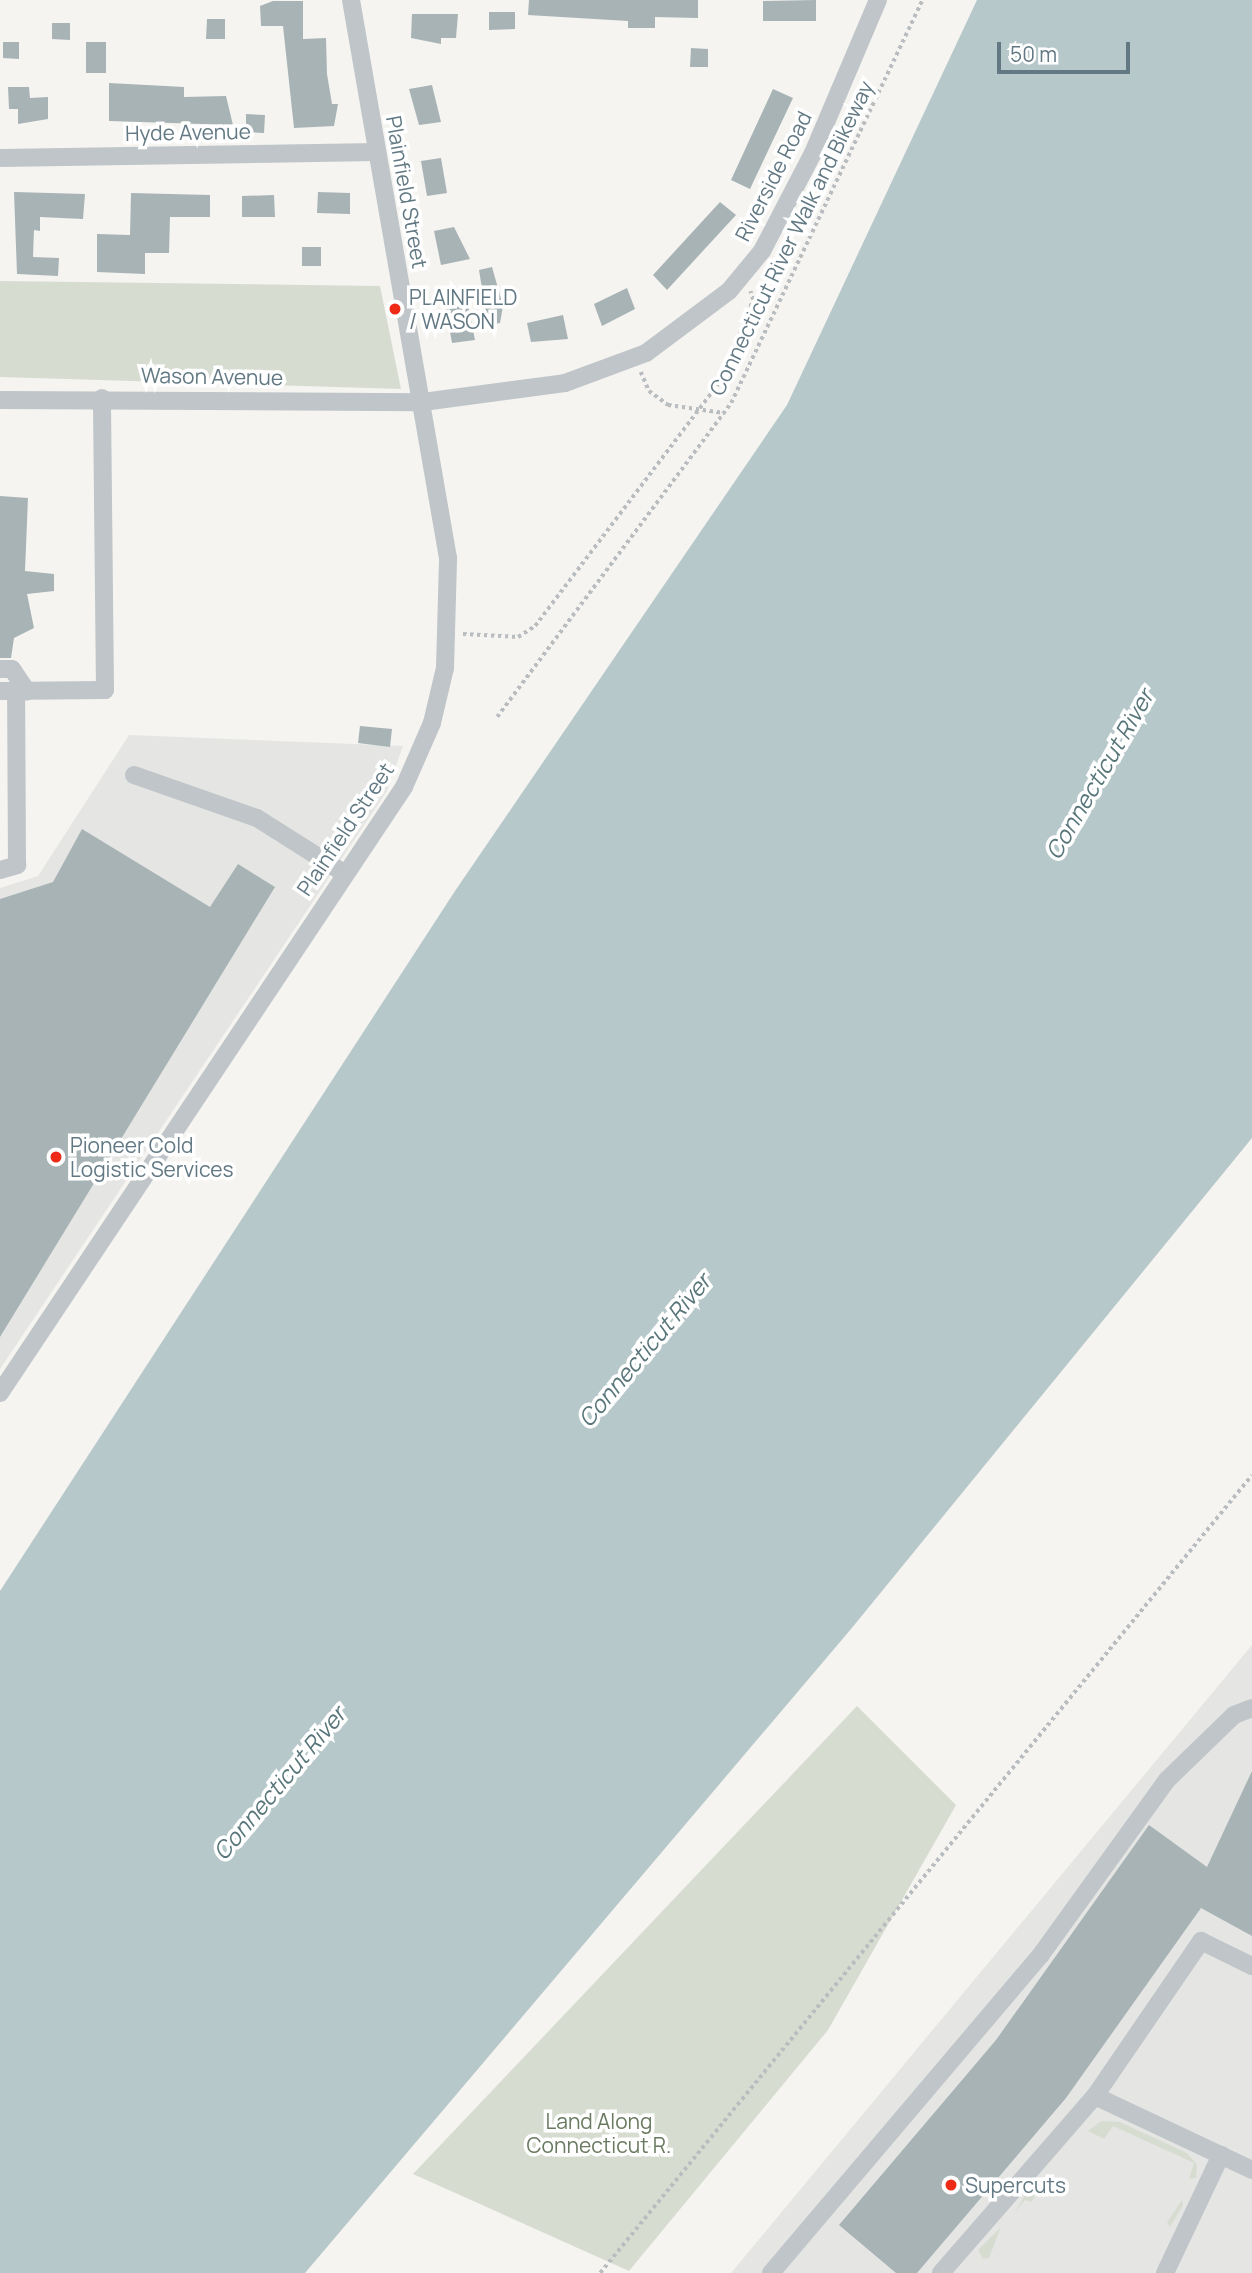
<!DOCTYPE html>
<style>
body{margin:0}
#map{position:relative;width:1252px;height:2273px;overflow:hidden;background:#f5f4f0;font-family:Manrope,sans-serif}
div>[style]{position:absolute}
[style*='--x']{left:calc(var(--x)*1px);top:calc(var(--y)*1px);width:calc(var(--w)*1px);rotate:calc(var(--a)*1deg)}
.built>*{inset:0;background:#e5e6e4}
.green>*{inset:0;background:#d7dcd1}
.water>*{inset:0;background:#b7c8ca}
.building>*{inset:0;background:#a8b3b6}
.path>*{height:3.5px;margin-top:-1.75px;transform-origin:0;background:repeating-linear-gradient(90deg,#b9bdbf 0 3.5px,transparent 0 7px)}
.minor>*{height:18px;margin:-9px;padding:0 9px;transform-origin:9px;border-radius:9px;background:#bfc5c8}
.dots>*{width:19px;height:19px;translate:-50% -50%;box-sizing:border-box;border:4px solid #fff;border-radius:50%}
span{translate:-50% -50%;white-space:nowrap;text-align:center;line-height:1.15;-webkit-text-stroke:7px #fff;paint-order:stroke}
.street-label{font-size:21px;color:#627984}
.poi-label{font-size:21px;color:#627984}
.left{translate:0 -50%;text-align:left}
.park-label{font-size:21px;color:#6a7a61}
.water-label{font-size:23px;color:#58767a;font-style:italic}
.scale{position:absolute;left:997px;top:42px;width:133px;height:32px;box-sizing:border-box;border:4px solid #627984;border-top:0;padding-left:9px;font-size:21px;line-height:24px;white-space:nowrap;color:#627984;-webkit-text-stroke:5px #fff;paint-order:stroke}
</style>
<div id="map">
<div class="built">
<i style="clip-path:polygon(129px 735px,403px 746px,387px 791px,0 1369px,0 888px,38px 876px)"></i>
<i style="clip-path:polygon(1252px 1645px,1252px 2273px,731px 2273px)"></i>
</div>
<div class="green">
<i style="clip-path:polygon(0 281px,380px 286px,401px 389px,0 377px)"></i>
<i style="clip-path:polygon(857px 1706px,956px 1805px,828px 2030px,629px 2271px,413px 2174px)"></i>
<i style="clip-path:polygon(1101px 2121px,1120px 2122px,1187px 2153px,1197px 2165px,1196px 2178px,1189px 2179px,1194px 2163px,1113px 2126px,1104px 2139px,1088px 2131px)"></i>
<i style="clip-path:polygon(1030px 2187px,1037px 2189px,1032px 2202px,1025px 2200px,1015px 2212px)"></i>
<i style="clip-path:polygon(1182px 2200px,1183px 2205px,1170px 2227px,1167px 2222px)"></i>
<i style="clip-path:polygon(1001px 2227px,989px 2258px,983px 2259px,978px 2250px)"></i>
</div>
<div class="water">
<i style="clip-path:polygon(977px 0,1252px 0,1252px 1138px,851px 1629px,305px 2273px,0 2273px,0 1591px,455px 891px,787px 405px)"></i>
</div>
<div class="building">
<i style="clip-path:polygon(529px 0,698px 0,698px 18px,655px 17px,655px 28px,628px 28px,628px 21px,528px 15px)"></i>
<i style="clip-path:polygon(816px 0,816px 21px,763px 21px,763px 1px)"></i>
<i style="clip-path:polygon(273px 1px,303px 1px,303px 39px,326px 38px,327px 74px,332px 104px,338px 104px,334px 126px,294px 128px,283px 26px,261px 26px,260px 6px)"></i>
<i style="clip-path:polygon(489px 12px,515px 12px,515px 29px,489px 30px)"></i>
<i style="clip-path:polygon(412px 14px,458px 14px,456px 38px,441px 38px,441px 44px,411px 38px)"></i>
<i style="clip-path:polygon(207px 19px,225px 19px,225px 39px,206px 39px)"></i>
<i style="clip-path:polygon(52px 23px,70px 23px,70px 40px,52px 39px)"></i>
<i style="clip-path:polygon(3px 42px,19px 42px,19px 59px,3px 58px)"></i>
<i style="clip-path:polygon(86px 42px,106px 42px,106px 73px,86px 73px)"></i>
<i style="clip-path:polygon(691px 48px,708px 49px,708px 67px,690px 67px)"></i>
<i style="clip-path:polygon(109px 83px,184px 87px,184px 97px,226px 96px,233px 125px,109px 121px)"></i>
<i style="clip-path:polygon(432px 85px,441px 122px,419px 125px,409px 89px)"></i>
<i style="clip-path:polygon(8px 87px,29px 87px,30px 98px,48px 97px,48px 119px,18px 124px,18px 109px,9px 109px)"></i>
<i style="clip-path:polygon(773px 89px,793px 98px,750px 189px,731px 180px)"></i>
<i style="clip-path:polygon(246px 114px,265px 115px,264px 133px,246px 132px)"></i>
<i style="clip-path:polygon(441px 158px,447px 193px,427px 196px,421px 161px)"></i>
<i style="clip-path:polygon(14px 192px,85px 194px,83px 219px,40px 217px,40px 231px,34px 230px,33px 257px,59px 258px,58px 276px,17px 274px)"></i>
<i style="clip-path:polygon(318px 192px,350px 193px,350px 214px,317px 213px)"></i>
<i style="clip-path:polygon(131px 193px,210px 195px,210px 217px,170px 217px,169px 253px,145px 253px,145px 274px,97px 272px,97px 234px,130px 235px)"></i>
<i style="clip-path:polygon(274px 195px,275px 217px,242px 217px,242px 196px)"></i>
<i style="clip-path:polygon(720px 202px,736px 215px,667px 290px,653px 275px)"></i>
<i style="clip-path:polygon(454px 227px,470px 259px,441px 265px,434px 231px)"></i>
<i style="clip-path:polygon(302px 247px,321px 247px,321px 266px,302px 266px)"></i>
<i style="clip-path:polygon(492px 267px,503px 306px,500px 323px,488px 325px,479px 270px)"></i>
<i style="clip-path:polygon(627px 288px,635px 309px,602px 326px,594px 304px)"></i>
<i style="clip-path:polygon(468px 305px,475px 340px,452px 343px,446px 309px)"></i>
<i style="clip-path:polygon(563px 315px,568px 339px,531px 342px,527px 323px)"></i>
<i style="clip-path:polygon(0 496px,28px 498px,25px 571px,54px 574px,54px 591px,27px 594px,34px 628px,14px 638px,11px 658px,0 658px)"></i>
<i style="clip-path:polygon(360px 726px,392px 729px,390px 747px,358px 743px)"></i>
<i style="clip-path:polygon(82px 829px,210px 907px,238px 864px,275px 887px,0 1337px,0 899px,53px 882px)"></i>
<i style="clip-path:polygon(1252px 1771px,1252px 1936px,1201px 1908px,1066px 2098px,917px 2273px,896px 2273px,839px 2225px,996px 2040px,1149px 1825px,1207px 1867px)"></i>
</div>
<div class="path">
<i style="--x:641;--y:372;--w:21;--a:67"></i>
<i style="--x:649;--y:391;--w:24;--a:36"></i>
<i style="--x:668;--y:405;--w:57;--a:8.1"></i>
<i style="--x:463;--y:634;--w:55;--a:3.1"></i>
<i style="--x:518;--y:637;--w:20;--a:-33"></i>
<i style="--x:535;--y:626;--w:310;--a:-52.9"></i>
<i style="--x:722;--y:379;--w:85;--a:-68.6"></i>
<i style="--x:753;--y:300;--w:9;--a:-108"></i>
<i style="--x:497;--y:717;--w:392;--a:-53.3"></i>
<i style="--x:731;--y:403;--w:446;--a:-64.6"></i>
<i style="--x:600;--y:2273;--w:1030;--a:-50.75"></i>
</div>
<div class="minor">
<i style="--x:0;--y:158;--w:377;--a:-0.9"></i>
<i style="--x:0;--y:400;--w:423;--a:0.3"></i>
<i style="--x:423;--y:402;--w:143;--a:-7.6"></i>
<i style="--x:565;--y:383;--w:86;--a:-20.3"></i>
<i style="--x:646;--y:353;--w:104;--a:-36.8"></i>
<i style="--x:729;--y:291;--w:52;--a:-50.5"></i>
<i style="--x:762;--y:251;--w:110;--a:-62.5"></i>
<i style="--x:813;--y:153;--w:166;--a:-67"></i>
<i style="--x:0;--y:669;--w:12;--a:0"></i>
<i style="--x:12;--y:669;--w:27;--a:56"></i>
<i style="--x:0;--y:691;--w:105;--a:-0.5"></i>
<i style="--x:105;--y:690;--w:292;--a:-90.6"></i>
<i style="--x:134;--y:775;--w:130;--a:19.3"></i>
<i style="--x:257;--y:818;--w:103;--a:32.3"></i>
<i style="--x:0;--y:870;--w:18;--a:-16"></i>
<i style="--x:17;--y:865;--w:174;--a:-90.3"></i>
<i style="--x:0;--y:1393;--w:728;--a:-56.31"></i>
<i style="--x:404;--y:787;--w:70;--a:-66.4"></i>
<i style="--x:432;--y:723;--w:57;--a:-76.7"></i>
<i style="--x:445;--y:668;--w:110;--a:-88.4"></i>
<i style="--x:448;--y:558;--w:566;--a:-99.86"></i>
<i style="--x:1095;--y:2096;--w:174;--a:25.2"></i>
<i style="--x:771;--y:2273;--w:416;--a:-49.7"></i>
<i style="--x:1040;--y:1956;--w:217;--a:-54.2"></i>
<i style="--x:1167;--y:1780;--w:93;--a:-44.1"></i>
<i style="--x:1234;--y:1715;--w:19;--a:-21"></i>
<i style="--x:941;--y:2273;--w:235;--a:-49"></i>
<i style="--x:1095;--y:2096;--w:188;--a:-55.6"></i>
<i style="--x:1201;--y:1941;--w:57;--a:26.1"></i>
<i style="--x:1165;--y:2273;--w:131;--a:-64.6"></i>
</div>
<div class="dots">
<i style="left:395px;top:309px;background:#ef2a17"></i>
<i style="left:56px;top:1157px;background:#ef2a17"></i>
<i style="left:951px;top:2185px;background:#ef2a17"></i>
</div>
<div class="street-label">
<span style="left:188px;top:132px;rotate:-1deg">Hyde Avenue</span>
<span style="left:773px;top:176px;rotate:-63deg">Riverside Road</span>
<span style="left:407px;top:192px;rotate:80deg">Plainfield Street</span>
<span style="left:791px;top:238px;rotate:-64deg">Connecticut River Walk and Bikeway</span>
<span style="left:212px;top:376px;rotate:1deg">Wason Avenue</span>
<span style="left:345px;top:829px;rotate:-56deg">Plainfield Street</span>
</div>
<div class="poi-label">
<span class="left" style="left:409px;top:309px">PLAINFIELD<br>/ WASON</span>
<span class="left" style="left:70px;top:1157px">Pioneer Cold<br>Logistic Services</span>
<span class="left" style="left:965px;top:2185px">Supercuts</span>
</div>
<div class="park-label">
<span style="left:599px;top:2133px">Land Along<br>Connecticut R.</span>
</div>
<div class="water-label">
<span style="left:1099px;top:774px;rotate:-60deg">Connecticut River</span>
<span style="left:644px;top:1350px;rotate:-50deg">Connecticut River</span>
<span style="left:279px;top:1783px;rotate:-50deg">Connecticut River</span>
</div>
<div class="scale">50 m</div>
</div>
